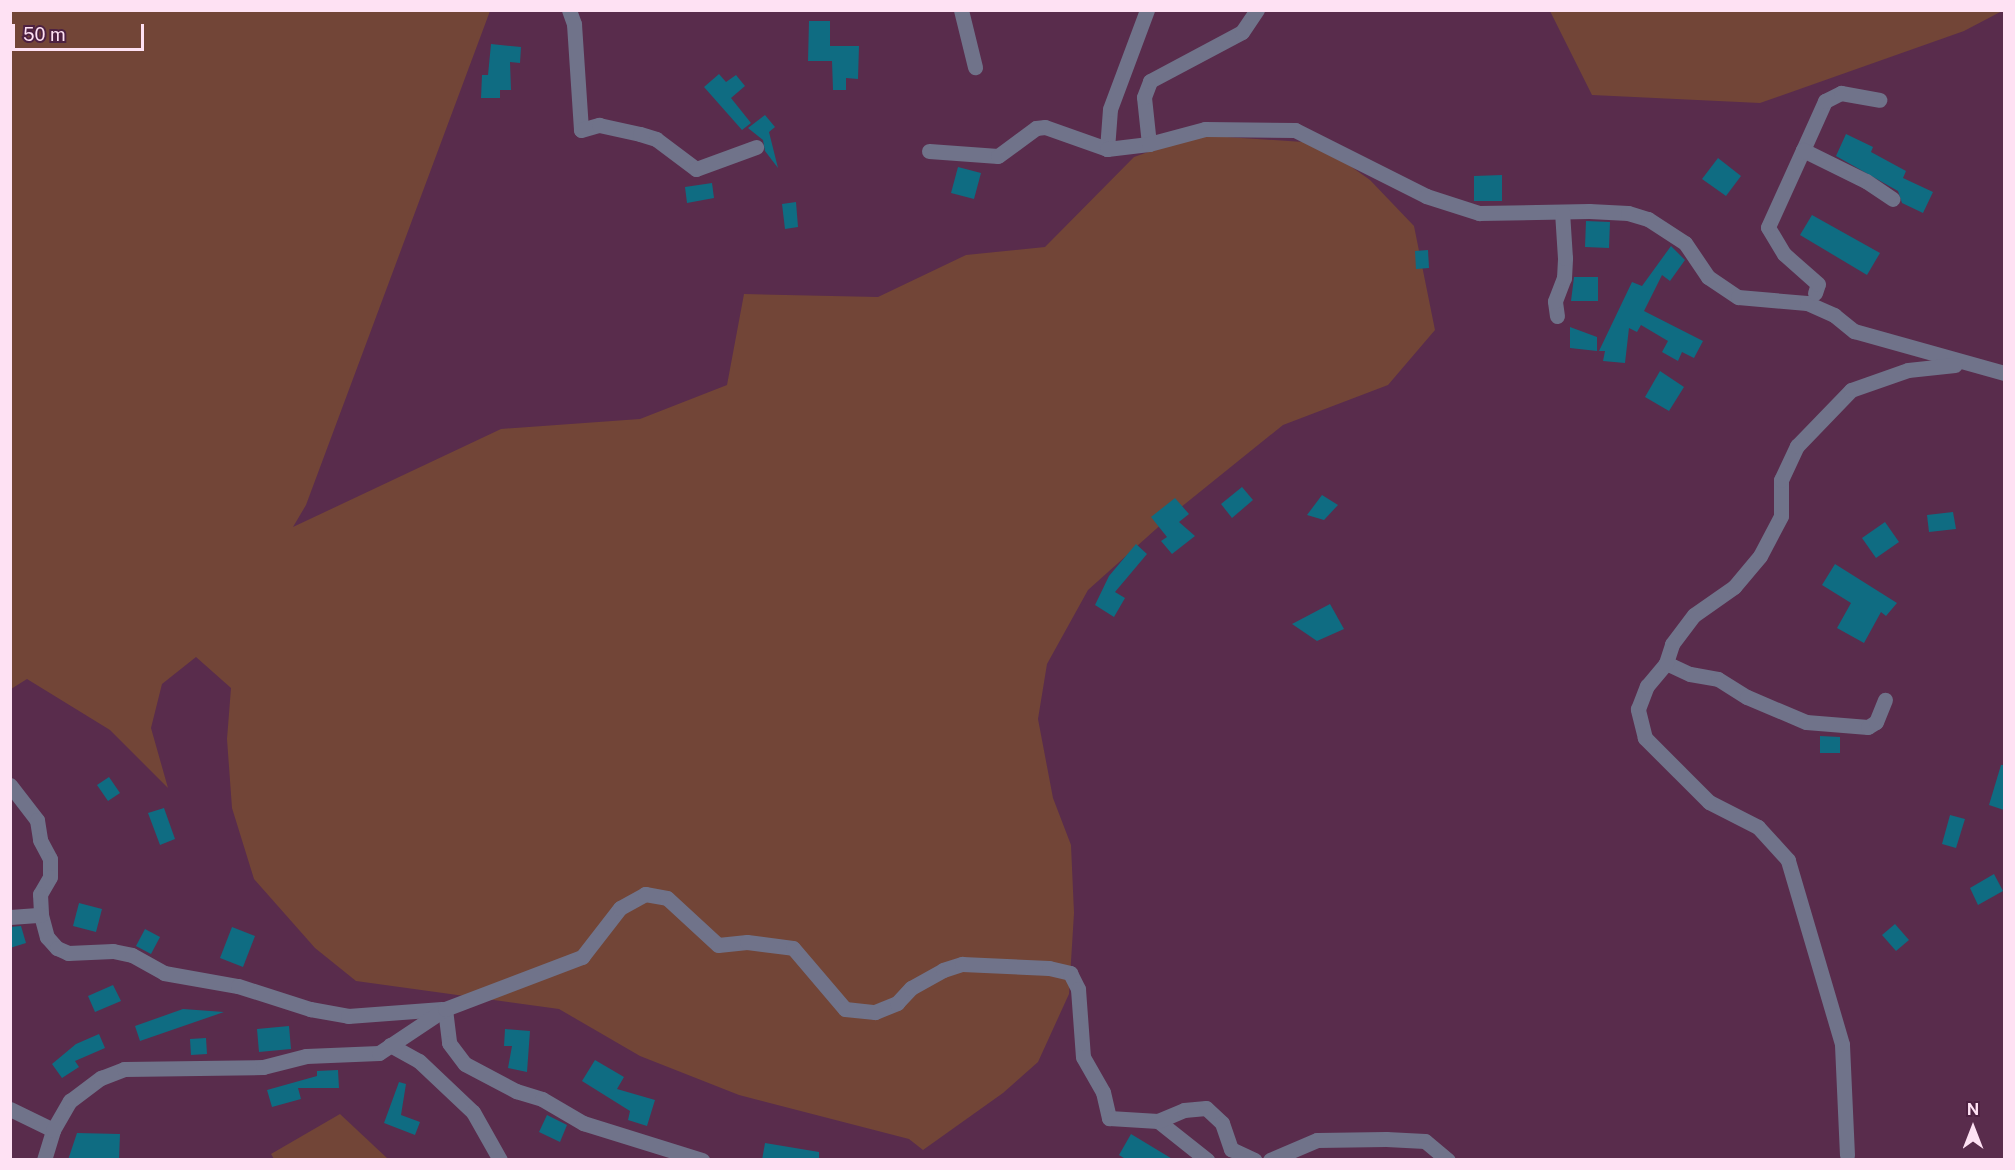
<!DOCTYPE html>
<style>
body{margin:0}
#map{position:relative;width:2015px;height:1170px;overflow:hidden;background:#592c4c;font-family:"Public Sans",sans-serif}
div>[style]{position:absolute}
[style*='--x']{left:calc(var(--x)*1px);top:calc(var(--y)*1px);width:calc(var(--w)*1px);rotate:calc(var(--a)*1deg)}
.green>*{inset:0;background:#724537}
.building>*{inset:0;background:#0f6c82}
.minor>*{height:15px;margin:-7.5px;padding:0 7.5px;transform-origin:7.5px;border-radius:7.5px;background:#70738a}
span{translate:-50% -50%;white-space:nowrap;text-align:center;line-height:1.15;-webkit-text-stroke:5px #4d2141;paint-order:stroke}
.frame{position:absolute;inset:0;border:12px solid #fee1f3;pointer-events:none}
.north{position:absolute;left:1943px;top:1098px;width:60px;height:60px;-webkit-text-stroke:4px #4d2141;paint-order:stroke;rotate:0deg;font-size:16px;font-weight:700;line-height:24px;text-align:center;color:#fee1f3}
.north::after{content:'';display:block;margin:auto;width:21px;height:27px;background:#fee1f3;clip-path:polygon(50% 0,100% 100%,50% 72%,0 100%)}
.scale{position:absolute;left:12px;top:24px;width:132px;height:27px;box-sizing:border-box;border:3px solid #fee1f3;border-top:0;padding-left:8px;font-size:18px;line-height:21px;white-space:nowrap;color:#fee1f3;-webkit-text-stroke:4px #4d2141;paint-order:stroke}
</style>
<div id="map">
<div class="green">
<i style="clip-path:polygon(2004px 10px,1964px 31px,1760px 103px,1592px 95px,1550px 11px)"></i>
<i style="clip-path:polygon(11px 11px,490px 11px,306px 505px,293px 527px,501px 429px,640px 419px,727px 385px,744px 294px,878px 297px,966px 255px,1045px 247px,1134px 157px,1196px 135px,1318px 143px,1370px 180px,1414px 226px,1435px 330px,1388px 385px,1283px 425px,1175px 512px,1088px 590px,1047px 664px,1038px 719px,1053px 798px,1071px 845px,1074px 913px,1069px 994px,1038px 1062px,1003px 1093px,923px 1150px,909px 1139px,739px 1095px,640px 1056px,559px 1009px,356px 981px,315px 948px,254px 879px,232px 808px,227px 739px,231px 688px,196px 657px,162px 684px,151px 728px,168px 788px,110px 730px,27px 679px,11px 689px)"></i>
<i style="clip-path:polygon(340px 1114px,388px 1159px,274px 1159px,271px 1154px)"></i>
</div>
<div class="building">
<i style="clip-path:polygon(809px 21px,830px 21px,830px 46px,859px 46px,858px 79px,846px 78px,846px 90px,833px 90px,832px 61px,808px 61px)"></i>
<i style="clip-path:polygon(491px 44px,521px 47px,520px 63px,510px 62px,511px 90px,500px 90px,500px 98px,481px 98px,482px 75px,488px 75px)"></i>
<i style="clip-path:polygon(719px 74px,726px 82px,736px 75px,745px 86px,731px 98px,751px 123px,742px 130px,704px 87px)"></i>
<i style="clip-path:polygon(765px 115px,775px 127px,769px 132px,778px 168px,765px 151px,763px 140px,748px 128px)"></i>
<i style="clip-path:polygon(1846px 134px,1873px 147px,1871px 152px,1906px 171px,1903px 178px,1933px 192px,1923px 213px,1902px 203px,1898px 191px,1836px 156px)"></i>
<i style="clip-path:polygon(1718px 158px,1741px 176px,1726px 196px,1702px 179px)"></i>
<i style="clip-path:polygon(958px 167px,981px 173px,974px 199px,951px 193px)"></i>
<i style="clip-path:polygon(1502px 175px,1502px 201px,1474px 201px,1474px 176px)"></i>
<i style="clip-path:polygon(712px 183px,714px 198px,687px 203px,685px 187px)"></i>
<i style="clip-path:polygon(796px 202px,798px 227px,785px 229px,782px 204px)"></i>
<i style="clip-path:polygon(1812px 215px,1880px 253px,1867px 275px,1800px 235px)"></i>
<i style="clip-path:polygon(1586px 221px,1610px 222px,1609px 248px,1585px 247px)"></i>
<i style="clip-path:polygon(1671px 246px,1685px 260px,1670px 281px,1662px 275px,1644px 311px,1703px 341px,1694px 358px,1682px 352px,1678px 361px,1662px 352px,1668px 341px,1641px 325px,1637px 332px,1629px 328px,1625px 363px,1603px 361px,1605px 351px,1599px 351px,1632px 282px,1642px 286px)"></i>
<i style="clip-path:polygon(1428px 250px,1429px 268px,1416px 269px,1415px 251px)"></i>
<i style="clip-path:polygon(1574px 277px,1598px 277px,1598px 301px,1571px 301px)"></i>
<i style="clip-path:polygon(1570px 327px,1597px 337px,1597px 351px,1570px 348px)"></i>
<i style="clip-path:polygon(1660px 371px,1684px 387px,1669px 411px,1645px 397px)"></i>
<i style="clip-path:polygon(1242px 487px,1253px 500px,1232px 518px,1221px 504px)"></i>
<i style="clip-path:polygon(1322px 495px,1338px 505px,1324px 520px,1307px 515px)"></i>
<i style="clip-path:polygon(1175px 498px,1189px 514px,1179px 522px,1195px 536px,1172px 554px,1161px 541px,1167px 537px,1151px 517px)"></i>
<i style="clip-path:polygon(1953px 512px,1956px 529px,1929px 532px,1927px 515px)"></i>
<i style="clip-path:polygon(1885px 522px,1899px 542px,1876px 558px,1862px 538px)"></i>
<i style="clip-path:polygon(1136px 544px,1147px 554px,1115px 592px,1125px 598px,1114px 617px,1095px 605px,1109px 576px)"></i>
<i style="clip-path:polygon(1835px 564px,1897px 603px,1886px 616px,1881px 612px,1864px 643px,1837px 628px,1851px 603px,1822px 585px)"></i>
<i style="clip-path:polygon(1330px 604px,1344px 629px,1317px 641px,1292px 624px)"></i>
<i style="clip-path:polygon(1820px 736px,1840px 737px,1840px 753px,1820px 753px)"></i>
<i style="clip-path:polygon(2001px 765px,2004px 765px,2004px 810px,1989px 805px)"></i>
<i style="clip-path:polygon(109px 777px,120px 793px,108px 801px,97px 785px)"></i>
<i style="clip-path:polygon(164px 808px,175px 839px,160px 845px,148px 813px)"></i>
<i style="clip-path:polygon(1950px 815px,1965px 819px,1956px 848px,1942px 844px)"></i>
<i style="clip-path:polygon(1994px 874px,2003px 891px,1978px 905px,1970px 888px)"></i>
<i style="clip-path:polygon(79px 903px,102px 909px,96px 932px,73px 926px)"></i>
<i style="clip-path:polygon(1895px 924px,1909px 940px,1896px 951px,1882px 935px)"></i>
<i style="clip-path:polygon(21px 926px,26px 943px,10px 948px,10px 927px)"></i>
<i style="clip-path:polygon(232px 927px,255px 936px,243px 967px,220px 958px)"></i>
<i style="clip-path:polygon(145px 929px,160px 937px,151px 954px,136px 946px)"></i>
<i style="clip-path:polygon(113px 985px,121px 1001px,95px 1012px,88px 996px)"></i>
<i style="clip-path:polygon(183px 1009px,224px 1012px,140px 1041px,135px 1026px)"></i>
<i style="clip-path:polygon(289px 1026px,291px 1049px,259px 1052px,257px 1029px)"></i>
<i style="clip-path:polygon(505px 1029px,530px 1031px,527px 1072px,508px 1068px,512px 1046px,504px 1046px)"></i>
<i style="clip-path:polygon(99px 1034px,105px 1048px,75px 1061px,79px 1067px,62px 1078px,52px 1064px,76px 1044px)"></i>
<i style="clip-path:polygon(206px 1038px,207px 1054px,191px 1055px,190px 1039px)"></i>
<i style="clip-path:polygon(595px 1060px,624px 1077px,617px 1089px,655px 1100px,647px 1126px,628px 1120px,630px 1111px,582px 1081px)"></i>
<i style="clip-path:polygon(338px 1070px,339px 1088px,298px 1088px,301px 1099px,272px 1107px,267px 1090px,317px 1076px,317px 1071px)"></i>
<i style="clip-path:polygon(399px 1082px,406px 1084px,401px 1115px,420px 1122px,415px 1135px,384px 1123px)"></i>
<i style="clip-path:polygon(547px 1115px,567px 1125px,560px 1142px,539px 1132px)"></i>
<i style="clip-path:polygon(77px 1133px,120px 1134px,119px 1160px,68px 1160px)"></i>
<i style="clip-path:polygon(1131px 1134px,1174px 1160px,1127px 1160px,1119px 1155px)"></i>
<i style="clip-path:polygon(765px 1143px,819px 1152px,819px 1160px,762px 1160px)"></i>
</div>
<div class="minor">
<i style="--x:569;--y:10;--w:15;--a:70"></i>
<i style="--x:574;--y:24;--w:106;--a:86.2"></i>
<i style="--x:581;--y:130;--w:19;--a:-16"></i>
<i style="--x:599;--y:125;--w:42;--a:12.4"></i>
<i style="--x:640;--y:134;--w:17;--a:17"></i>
<i style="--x:656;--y:139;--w:50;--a:36.9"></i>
<i style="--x:696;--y:169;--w:64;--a:-20.1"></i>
<i style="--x:961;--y:10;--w:59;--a:76.2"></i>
<i style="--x:1149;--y:144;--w:47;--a:-96.1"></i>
<i style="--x:1144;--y:97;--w:17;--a:-69"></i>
<i style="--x:1150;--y:81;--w:104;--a:-28"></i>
<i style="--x:1242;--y:32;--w:27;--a:-56"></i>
<i style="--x:1107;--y:149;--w:40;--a:-85.7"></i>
<i style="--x:1110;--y:109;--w:106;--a:-69.5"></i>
<i style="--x:1803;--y:150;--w:54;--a:-65.8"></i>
<i style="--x:1825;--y:101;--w:18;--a:-27"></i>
<i style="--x:1841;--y:93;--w:39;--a:10"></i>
<i style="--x:929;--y:151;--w:69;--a:4.1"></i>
<i style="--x:998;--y:156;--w:47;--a:-36.4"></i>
<i style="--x:1036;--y:128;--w:9;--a:-6"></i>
<i style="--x:1045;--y:127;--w:66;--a:19.5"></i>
<i style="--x:1107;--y:149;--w:42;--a:-6.8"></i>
<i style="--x:1149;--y:144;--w:58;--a:-15"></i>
<i style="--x:1205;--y:129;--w:90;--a:0.6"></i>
<i style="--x:1295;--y:130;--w:147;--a:26.7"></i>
<i style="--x:1426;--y:196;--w:56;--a:17.8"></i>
<i style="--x:1479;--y:213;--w:110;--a:-1"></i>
<i style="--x:1589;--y:211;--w:39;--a:3"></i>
<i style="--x:1628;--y:213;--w:21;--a:17"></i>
<i style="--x:1648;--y:219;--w:44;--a:33"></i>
<i style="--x:1685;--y:243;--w:41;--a:55.9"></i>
<i style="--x:1708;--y:277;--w:36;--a:34"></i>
<i style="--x:1738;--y:297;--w:69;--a:5"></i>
<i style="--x:1807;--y:303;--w:30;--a:24"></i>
<i style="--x:1834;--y:315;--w:26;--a:39"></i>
<i style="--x:1854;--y:331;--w:156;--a:15.6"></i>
<i style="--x:1815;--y:293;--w:9;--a:-72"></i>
<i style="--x:1818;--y:284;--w:45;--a:-138.6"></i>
<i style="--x:1784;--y:254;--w:31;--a:-121"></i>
<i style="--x:1768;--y:227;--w:85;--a:-65.6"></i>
<i style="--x:1803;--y:150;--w:70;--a:26.2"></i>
<i style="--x:1866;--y:181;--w:32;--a:34"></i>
<i style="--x:1557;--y:316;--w:15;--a:-98"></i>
<i style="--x:1555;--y:301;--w:25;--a:-69"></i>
<i style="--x:1564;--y:278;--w:20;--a:-87"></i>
<i style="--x:1565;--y:258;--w:46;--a:-93.7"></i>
<i style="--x:1666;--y:663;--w:26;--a:25"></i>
<i style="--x:1690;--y:674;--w:28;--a:10"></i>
<i style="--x:1718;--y:679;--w:34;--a:32"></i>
<i style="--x:1747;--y:697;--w:64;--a:23"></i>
<i style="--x:1806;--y:722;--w:62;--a:4.6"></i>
<i style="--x:1868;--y:727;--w:9;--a:-32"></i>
<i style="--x:1876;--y:722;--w:24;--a:-68"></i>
<i style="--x:10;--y:785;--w:44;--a:52.4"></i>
<i style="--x:37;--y:820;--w:20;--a:81"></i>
<i style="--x:40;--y:840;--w:21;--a:62"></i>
<i style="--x:50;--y:859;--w:18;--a:90"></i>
<i style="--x:50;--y:877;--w:20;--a:120"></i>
<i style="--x:40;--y:894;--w:21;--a:87"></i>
<i style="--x:41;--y:915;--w:23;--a:75"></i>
<i style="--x:47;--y:937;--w:15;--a:48"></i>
<i style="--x:57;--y:948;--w:12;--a:24"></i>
<i style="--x:68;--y:953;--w:45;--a:-2.5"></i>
<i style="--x:113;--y:951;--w:19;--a:12"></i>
<i style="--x:132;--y:955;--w:37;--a:29"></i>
<i style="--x:164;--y:973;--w:75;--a:10"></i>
<i style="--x:238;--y:986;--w:76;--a:17.7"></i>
<i style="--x:310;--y:1009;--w:39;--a:10"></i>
<i style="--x:348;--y:1016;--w:94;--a:-4.3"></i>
<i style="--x:10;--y:917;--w:31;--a:-4"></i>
<i style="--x:445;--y:1009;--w:34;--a:83"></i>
<i style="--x:449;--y:1043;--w:26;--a:53"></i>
<i style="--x:465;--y:1064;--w:58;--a:27.9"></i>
<i style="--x:516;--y:1091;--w:27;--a:17"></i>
<i style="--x:542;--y:1099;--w:48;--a:30.3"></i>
<i style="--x:583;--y:1123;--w:125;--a:17.3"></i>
<i style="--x:390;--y:1045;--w:33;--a:29"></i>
<i style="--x:419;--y:1061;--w:74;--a:43.4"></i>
<i style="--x:473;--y:1112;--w:55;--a:60.6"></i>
<i style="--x:10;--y:1109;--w:48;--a:26"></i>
<i style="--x:1158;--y:1121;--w:63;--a:38.5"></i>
<i style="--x:1847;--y:1155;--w:111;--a:-92.6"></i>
<i style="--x:1842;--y:1044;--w:192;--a:-106.4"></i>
<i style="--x:1788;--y:860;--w:45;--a:-132.3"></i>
<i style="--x:1758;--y:827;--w:55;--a:-153"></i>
<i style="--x:1709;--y:802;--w:91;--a:-135"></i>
<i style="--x:1645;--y:738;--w:30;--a:-104"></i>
<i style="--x:1638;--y:709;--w:25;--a:-69"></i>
<i style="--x:1647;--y:686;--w:30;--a:-50"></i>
<i style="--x:1666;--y:663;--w:20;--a:-72"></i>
<i style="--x:1672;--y:644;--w:36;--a:-53"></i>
<i style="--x:1694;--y:615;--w:49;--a:-35"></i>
<i style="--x:1734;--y:587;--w:40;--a:-50"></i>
<i style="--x:1760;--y:556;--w:45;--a:-62.3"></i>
<i style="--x:1781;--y:516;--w:36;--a:-90"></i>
<i style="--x:1781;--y:480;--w:38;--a:-65"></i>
<i style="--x:1797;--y:446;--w:78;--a:-46"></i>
<i style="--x:1851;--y:390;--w:60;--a:-19.3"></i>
<i style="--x:1908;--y:370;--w:47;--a:-6.1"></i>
<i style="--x:44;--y:1160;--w:31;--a:-73"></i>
<i style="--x:53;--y:1130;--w:34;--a:-60"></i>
<i style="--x:70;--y:1101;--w:39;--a:-37"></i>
<i style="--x:101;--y:1078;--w:25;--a:-21"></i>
<i style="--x:124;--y:1069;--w:139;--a:-0.8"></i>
<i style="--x:263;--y:1067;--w:44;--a:-14.3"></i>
<i style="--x:306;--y:1056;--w:73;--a:-2.4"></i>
<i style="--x:379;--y:1053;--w:79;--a:-33.7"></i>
<i style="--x:445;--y:1009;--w:147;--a:-20.8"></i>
<i style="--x:582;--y:957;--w:62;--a:-52.2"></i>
<i style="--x:620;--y:908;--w:29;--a:-29"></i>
<i style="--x:645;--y:894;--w:22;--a:10"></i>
<i style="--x:667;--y:898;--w:69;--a:42.7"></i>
<i style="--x:718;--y:945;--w:29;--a:-6"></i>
<i style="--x:747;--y:942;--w:46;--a:7.4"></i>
<i style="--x:793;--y:948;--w:80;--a:49.6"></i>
<i style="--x:845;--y:1009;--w:30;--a:6"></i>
<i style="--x:875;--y:1012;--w:24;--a:-22"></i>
<i style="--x:897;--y:1003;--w:21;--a:-47"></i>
<i style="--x:911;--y:988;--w:37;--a:-29"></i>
<i style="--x:943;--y:970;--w:20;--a:-18"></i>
<i style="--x:962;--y:964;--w:87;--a:2.6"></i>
<i style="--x:1049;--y:968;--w:22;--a:13"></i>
<i style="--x:1070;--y:973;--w:18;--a:63"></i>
<i style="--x:1078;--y:989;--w:68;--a:85.8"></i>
<i style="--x:1083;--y:1057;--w:40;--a:60.3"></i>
<i style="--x:1103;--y:1092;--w:27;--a:77"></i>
<i style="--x:1109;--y:1118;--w:49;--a:3.5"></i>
<i style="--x:1158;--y:1121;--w:28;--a:-23"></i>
<i style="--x:1184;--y:1110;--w:22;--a:-5"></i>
<i style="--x:1206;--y:1108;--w:22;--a:43"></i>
<i style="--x:1222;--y:1123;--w:28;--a:71"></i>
<i style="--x:1231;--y:1149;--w:26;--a:25"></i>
<i style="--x:1270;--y:1160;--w:51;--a:-23.1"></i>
<i style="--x:1317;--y:1140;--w:69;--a:-0.8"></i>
<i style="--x:1386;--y:1139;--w:39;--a:3"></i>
<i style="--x:1425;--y:1141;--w:30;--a:40"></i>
</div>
<div class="frame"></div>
<div class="north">N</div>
<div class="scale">50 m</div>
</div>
